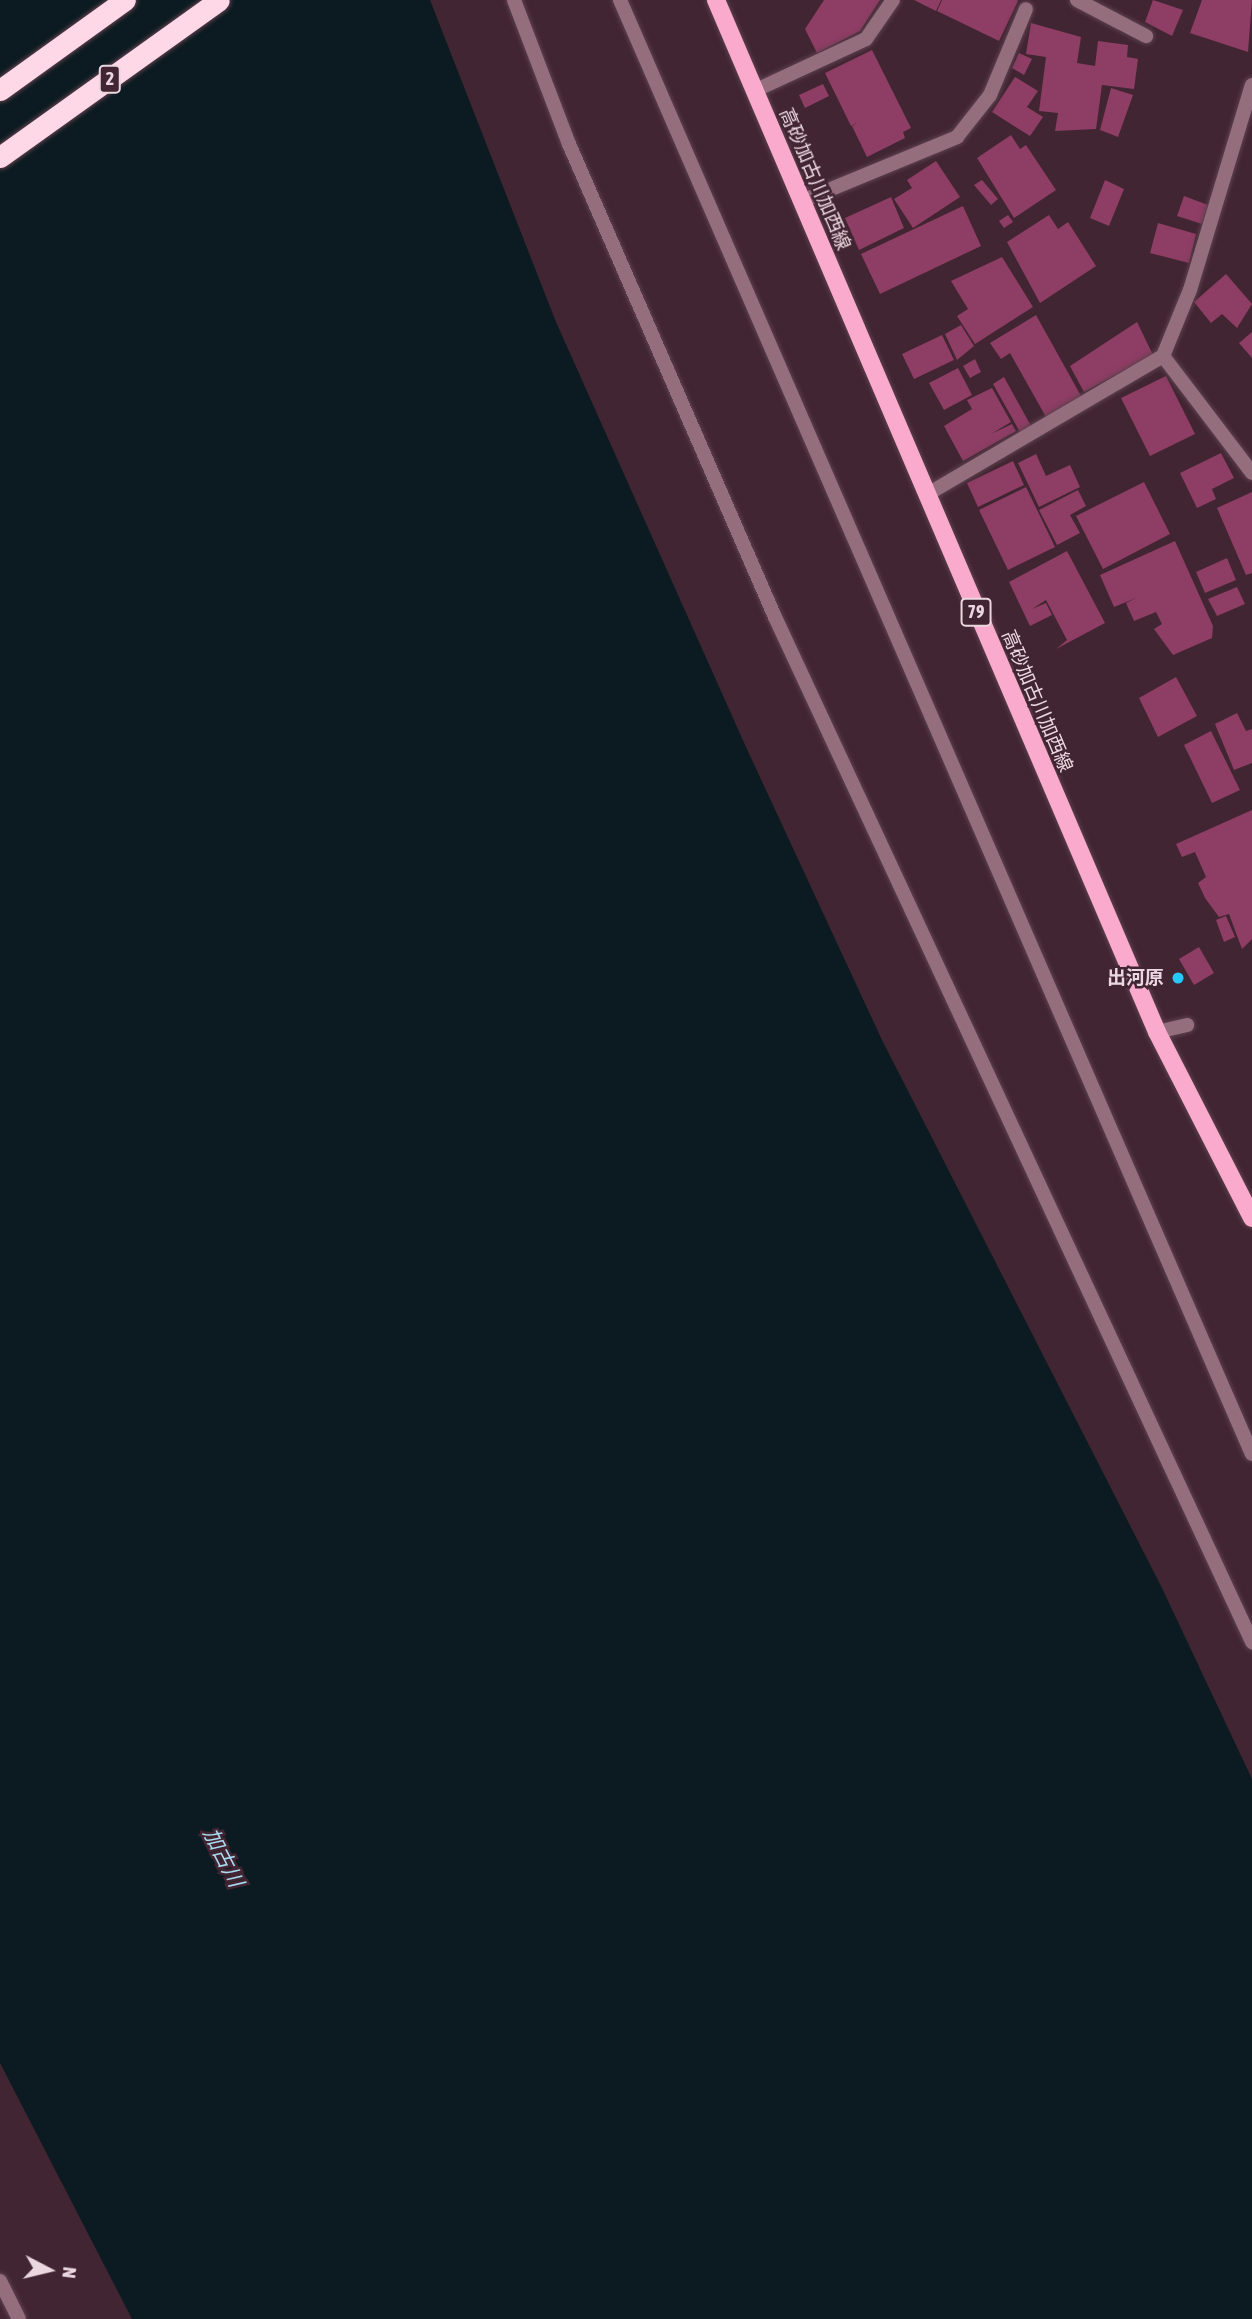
<!DOCTYPE html>
<meta charset="utf-8">
<style>
body{margin:0}
#map{position:relative;width:1252px;height:2319px;overflow:hidden;background:#422532;font-family:"Asap Condensed","Noto Sans JP",sans-serif}
div>[style]{position:absolute}
[style*='--x']{left:calc(var(--x)*1px);top:calc(var(--y)*1px);width:calc(var(--w)*1px);rotate:calc(var(--a)*1deg)}
.water>*{inset:0;background:#0c1b21}
.building>*{inset:0;background:#8e3d64}
.roads{filter:drop-shadow(0 0 2px #5d414e) drop-shadow(0 0 2px #5d414e)}
.service>*{height:14px;margin:-7px;padding:0 7px;transform-origin:7px;border-radius:7px;background:#956e7e}
.minor>*{height:14px;margin:-7px;padding:0 7px;transform-origin:7px;border-radius:7px;background:#956e7e}
.primary>*{height:18px;margin:-9px;padding:0 9px;transform-origin:9px;border-radius:9px;background:#faabcd}
.motorway>*{height:21px;margin:-10.5px;padding:0 10.5px;transform-origin:10.5px;border-radius:10.5px;background:#ffd8e7}
.dots>*{width:19px;height:19px;translate:-50% -50%;box-sizing:border-box;border:4px solid #422532;border-radius:50%}
span{translate:-50% -50%;white-space:nowrap;text-align:center;line-height:1.15;-webkit-text-stroke:5px #422532;paint-order:stroke}
.shield-label span{padding:2px 5px;background:#422532;border:2px solid;border-radius:5px;-webkit-text-stroke-width:0}
.shield-label{font-size:18px;color:#ebd7df;font-weight:700}
.street-label{font-size:19px;color:#ebd7df}
.poi-label{font-size:19px;color:#ebd7df;font-weight:700}
.right{translate:-100% -50%;text-align:right}
.water-label{font-size:21px;color:#aadbf1;font-style:italic}
.north{position:absolute;left:14px;top:2235px;width:70px;height:70px;-webkit-text-stroke:5px #422532;paint-order:stroke;rotate:97deg;font-size:19px;font-weight:700;line-height:28px;text-align:center;color:#ebd7df}
.north::after{content:'';display:block;margin:auto;width:24px;height:32px;background:#ebd7df;clip-path:polygon(50% 0,100% 100%,50% 72%,0 100%)}
</style>
<div id="map">
<div class="water">
<i style="clip-path:polygon(0 0,430px 0,556px 322px,746px 747px,882px 1040px,1162px 1588px,1252px 1779px,1252px 2319px,132px 2319px,0 2063px)"></i>
</div>
<div class="building">
<i style="clip-path:polygon(824px 0,880px 0,860px 31px,817px 53px,805px 29px)"></i>
<i style="clip-path:polygon(914px 0,941px 0,936px 11px)"></i>
<i style="clip-path:polygon(942px 0,1017px 0,1018px 1px,999px 41px,937px 11px)"></i>
<i style="clip-path:polygon(1153px 0,1183px 10px,1172px 36px,1145px 22px)"></i>
<i style="clip-path:polygon(1202px 0,1252px 0,1248px 52px,1190px 33px)"></i>
<i style="clip-path:polygon(1031px 23px,1081px 37px,1077px 63px,1095px 66px,1098px 41px,1128px 45px,1127px 57px,1138px 59px,1134px 89px,1102px 85px,1096px 129px,1055px 131px,1058px 113px,1039px 111px,1046px 57px,1026px 54px)"></i>
<i style="clip-path:polygon(872px 50px,911px 128px,903px 132px,905px 138px,867px 157px,852px 126px,858px 122px,851px 126px,825px 73px)"></i>
<i style="clip-path:polygon(1019px 53px,1032px 59px,1024px 75px,1012px 68px)"></i>
<i style="clip-path:polygon(1015px 77px,1038px 91px,1027px 107px,1043px 117px,1030px 136px,992px 112px)"></i>
<i style="clip-path:polygon(823px 84px,829px 96px,805px 108px,799px 95px)"></i>
<i style="clip-path:polygon(1111px 88px,1133px 95px,1118px 137px,1100px 130px)"></i>
<i style="clip-path:polygon(1011px 135px,1020px 149px,1026px 145px,1056px 190px,1014px 218px,977px 158px)"></i>
<i style="clip-path:polygon(936px 161px,960px 197px,913px 228px,894px 199px,912px 188px,907px 180px)"></i>
<i style="clip-path:polygon(982px 180px,998px 199px,991px 205px,974px 185px)"></i>
<i style="clip-path:polygon(1105px 180px,1124px 189px,1109px 226px,1090px 218px)"></i>
<i style="clip-path:polygon(1184px 196px,1208px 205px,1202px 224px,1177px 216px)"></i>
<i style="clip-path:polygon(891px 197px,904px 228px,859px 250px,845px 218px)"></i>
<i style="clip-path:polygon(963px 206px,981px 246px,880px 294px,861px 254px)"></i>
<i style="clip-path:polygon(1008px 215px,1013px 222px,1004px 228px,999px 221px)"></i>
<i style="clip-path:polygon(1049px 215px,1058px 229px,1068px 222px,1096px 266px,1040px 303px,1007px 242px)"></i>
<i style="clip-path:polygon(1158px 223px,1196px 234px,1189px 263px,1150px 253px)"></i>
<i style="clip-path:polygon(1002px 257px,1033px 307px,975px 344px,957px 316px,968px 309px,951px 281px)"></i>
<i style="clip-path:polygon(1226px 274px,1252px 304px,1237px 328px,1222px 314px,1211px 323px,1194px 302px)"></i>
<i style="clip-path:polygon(1036px 315px,1081px 396px,1046px 417px,1010px 353px,1001px 359px,990px 343px)"></i>
<i style="clip-path:polygon(1137px 322px,1153px 355px,1084px 392px,1070px 366px)"></i>
<i style="clip-path:polygon(961px 325px,974px 346px,957px 360px,945px 334px)"></i>
<i style="clip-path:polygon(1252px 332px,1252px 358px,1239px 343px)"></i>
<i style="clip-path:polygon(942px 335px,954px 360px,914px 379px,902px 354px)"></i>
<i style="clip-path:polygon(975px 359px,981px 372px,970px 378px,963px 366px)"></i>
<i style="clip-path:polygon(958px 368px,972px 395px,944px 410px,929px 383px)"></i>
<i style="clip-path:polygon(1166px 376px,1195px 434px,1150px 456px,1121px 398px)"></i>
<i style="clip-path:polygon(1004px 377px,1031px 426px,1020px 432px,993px 384px)"></i>
<i style="clip-path:polygon(992px 388px,1011px 422px,991px 434px,1012px 424px,1016px 431px,963px 461px,944px 426px,972px 409px,967px 400px)"></i>
<i style="clip-path:polygon(1221px 453px,1234px 478px,1212px 489px,1216px 499px,1197px 508px,1180px 473px)"></i>
<i style="clip-path:polygon(1036px 454px,1046px 476px,1070px 465px,1080px 487px,1039px 507px,1018px 463px)"></i>
<i style="clip-path:polygon(1013px 461px,1024px 485px,978px 507px,967px 483px)"></i>
<i style="clip-path:polygon(1144px 482px,1170px 534px,1103px 569px,1076px 516px)"></i>
<i style="clip-path:polygon(1026px 487px,1055px 547px,1008px 570px,979px 510px)"></i>
<i style="clip-path:polygon(1078px 490px,1086px 506px,1070px 515px,1080px 533px,1057px 545px,1039px 510px)"></i>
<i style="clip-path:polygon(1252px 492px,1252px 573px,1246px 575px,1217px 508px)"></i>
<i style="clip-path:polygon(1175px 541px,1213px 626px,1212px 638px,1173px 655px,1154px 629px,1162px 624px,1156px 612px,1134px 621px,1126px 603px,1136px 598px,1114px 607px,1100px 575px)"></i>
<i style="clip-path:polygon(1067px 551px,1105px 623px,1056px 649px,1067px 640px,1046px 600px,1032px 609px,1046px 603px,1052px 615px,1030px 626px,1009px 582px)"></i>
<i style="clip-path:polygon(1227px 558px,1236px 580px,1205px 593px,1196px 572px)"></i>
<i style="clip-path:polygon(1237px 587px,1245px 604px,1217px 616px,1208px 599px)"></i>
<i style="clip-path:polygon(1176px 677px,1197px 716px,1158px 737px,1139px 698px)"></i>
<i style="clip-path:polygon(1237px 713px,1246px 731px,1252px 729px,1252px 763px,1234px 770px,1215px 724px)"></i>
<i style="clip-path:polygon(1211px 731px,1240px 790px,1212px 803px,1184px 745px)"></i>
<i style="clip-path:polygon(1252px 810px,1252px 939px,1242px 949px,1229px 914px,1219px 917px,1205px 898px,1198px 883px,1206px 877px,1195px 852px,1182px 857px,1176px 844px)"></i>
<i style="clip-path:polygon(1226px 916px,1235px 937px,1224px 942px,1216px 920px)"></i>
<i style="clip-path:polygon(1199px 947px,1214px 973px,1194px 985px,1179px 959px)"></i>
</div>
<div class="roads">
<div class="service">
<i style="--x:802;--y:201;--w:168;--a:-22.4"></i>
<i style="--x:957;--y:137;--w:53;--a:-51.8"></i>
<i style="--x:990;--y:95;--w:93;--a:-67.3"></i>
<i style="--x:0;--y:2281;--w:42;--a:63.4"></i>
</div>
<div class="minor">
<i style="--x:514;--y:0;--w:154;--a:69.1"></i>
<i style="--x:569;--y:144;--w:516;--a:66.47"></i>
<i style="--x:775;--y:617;--w:1131;--a:65.04"></i>
<i style="--x:620;--y:0;--w:1585;--a:66.51"></i>
<i style="--x:1077;--y:0;--w:78;--a:27.6"></i>
<i style="--x:754;--y:91;--w:123;--a:-24.9"></i>
<i style="--x:866;--y:39;--w:47;--a:-55.3"></i>
<i style="--x:1163;--y:356;--w:147;--a:52.7"></i>
<i style="--x:926;--y:495;--w:275;--a:-30.4"></i>
<i style="--x:1163;--y:356;--w:71;--a:-67.8"></i>
<i style="--x:1190;--y:290;--w:214;--a:-73.2"></i>
<i style="--x:1157;--y:1032;--w:31;--a:-13"></i>
</div>
<div class="primary">
<i style="--x:716;--y:0;--w:1122;--a:66.86"></i>
<i style="--x:1157;--y:1032;--w:209;--a:62.9"></i>
</div>
<div class="motorway">
<i style="--x:0;--y:90;--w:154;--a:-35.8"></i>
<i style="--x:0;--y:157;--w:269;--a:-35.6"></i>
</div>
</div>
<div class="dots">
<i style="left:1178px;top:978px;background:#26c9fe"></i>
</div>
<div class="shield-label">
<span style="left:110px;top:79px">2</span>
<span style="left:976px;top:612px">79</span>
</div>
<div class="street-label">
<span style="left:815px;top:179px;rotate:67deg">高砂加古川加西線</span>
<span style="left:1037px;top:701px;rotate:67deg">高砂加古川加西線</span>
</div>
<div class="poi-label">
<span class="right" style="left:1164px;top:978px">出河原</span>
</div>
<div class="water-label">
<span style="left:224px;top:1857px;rotate:63deg">加古川</span>
</div>
<div class="north">N</div>
</div>
